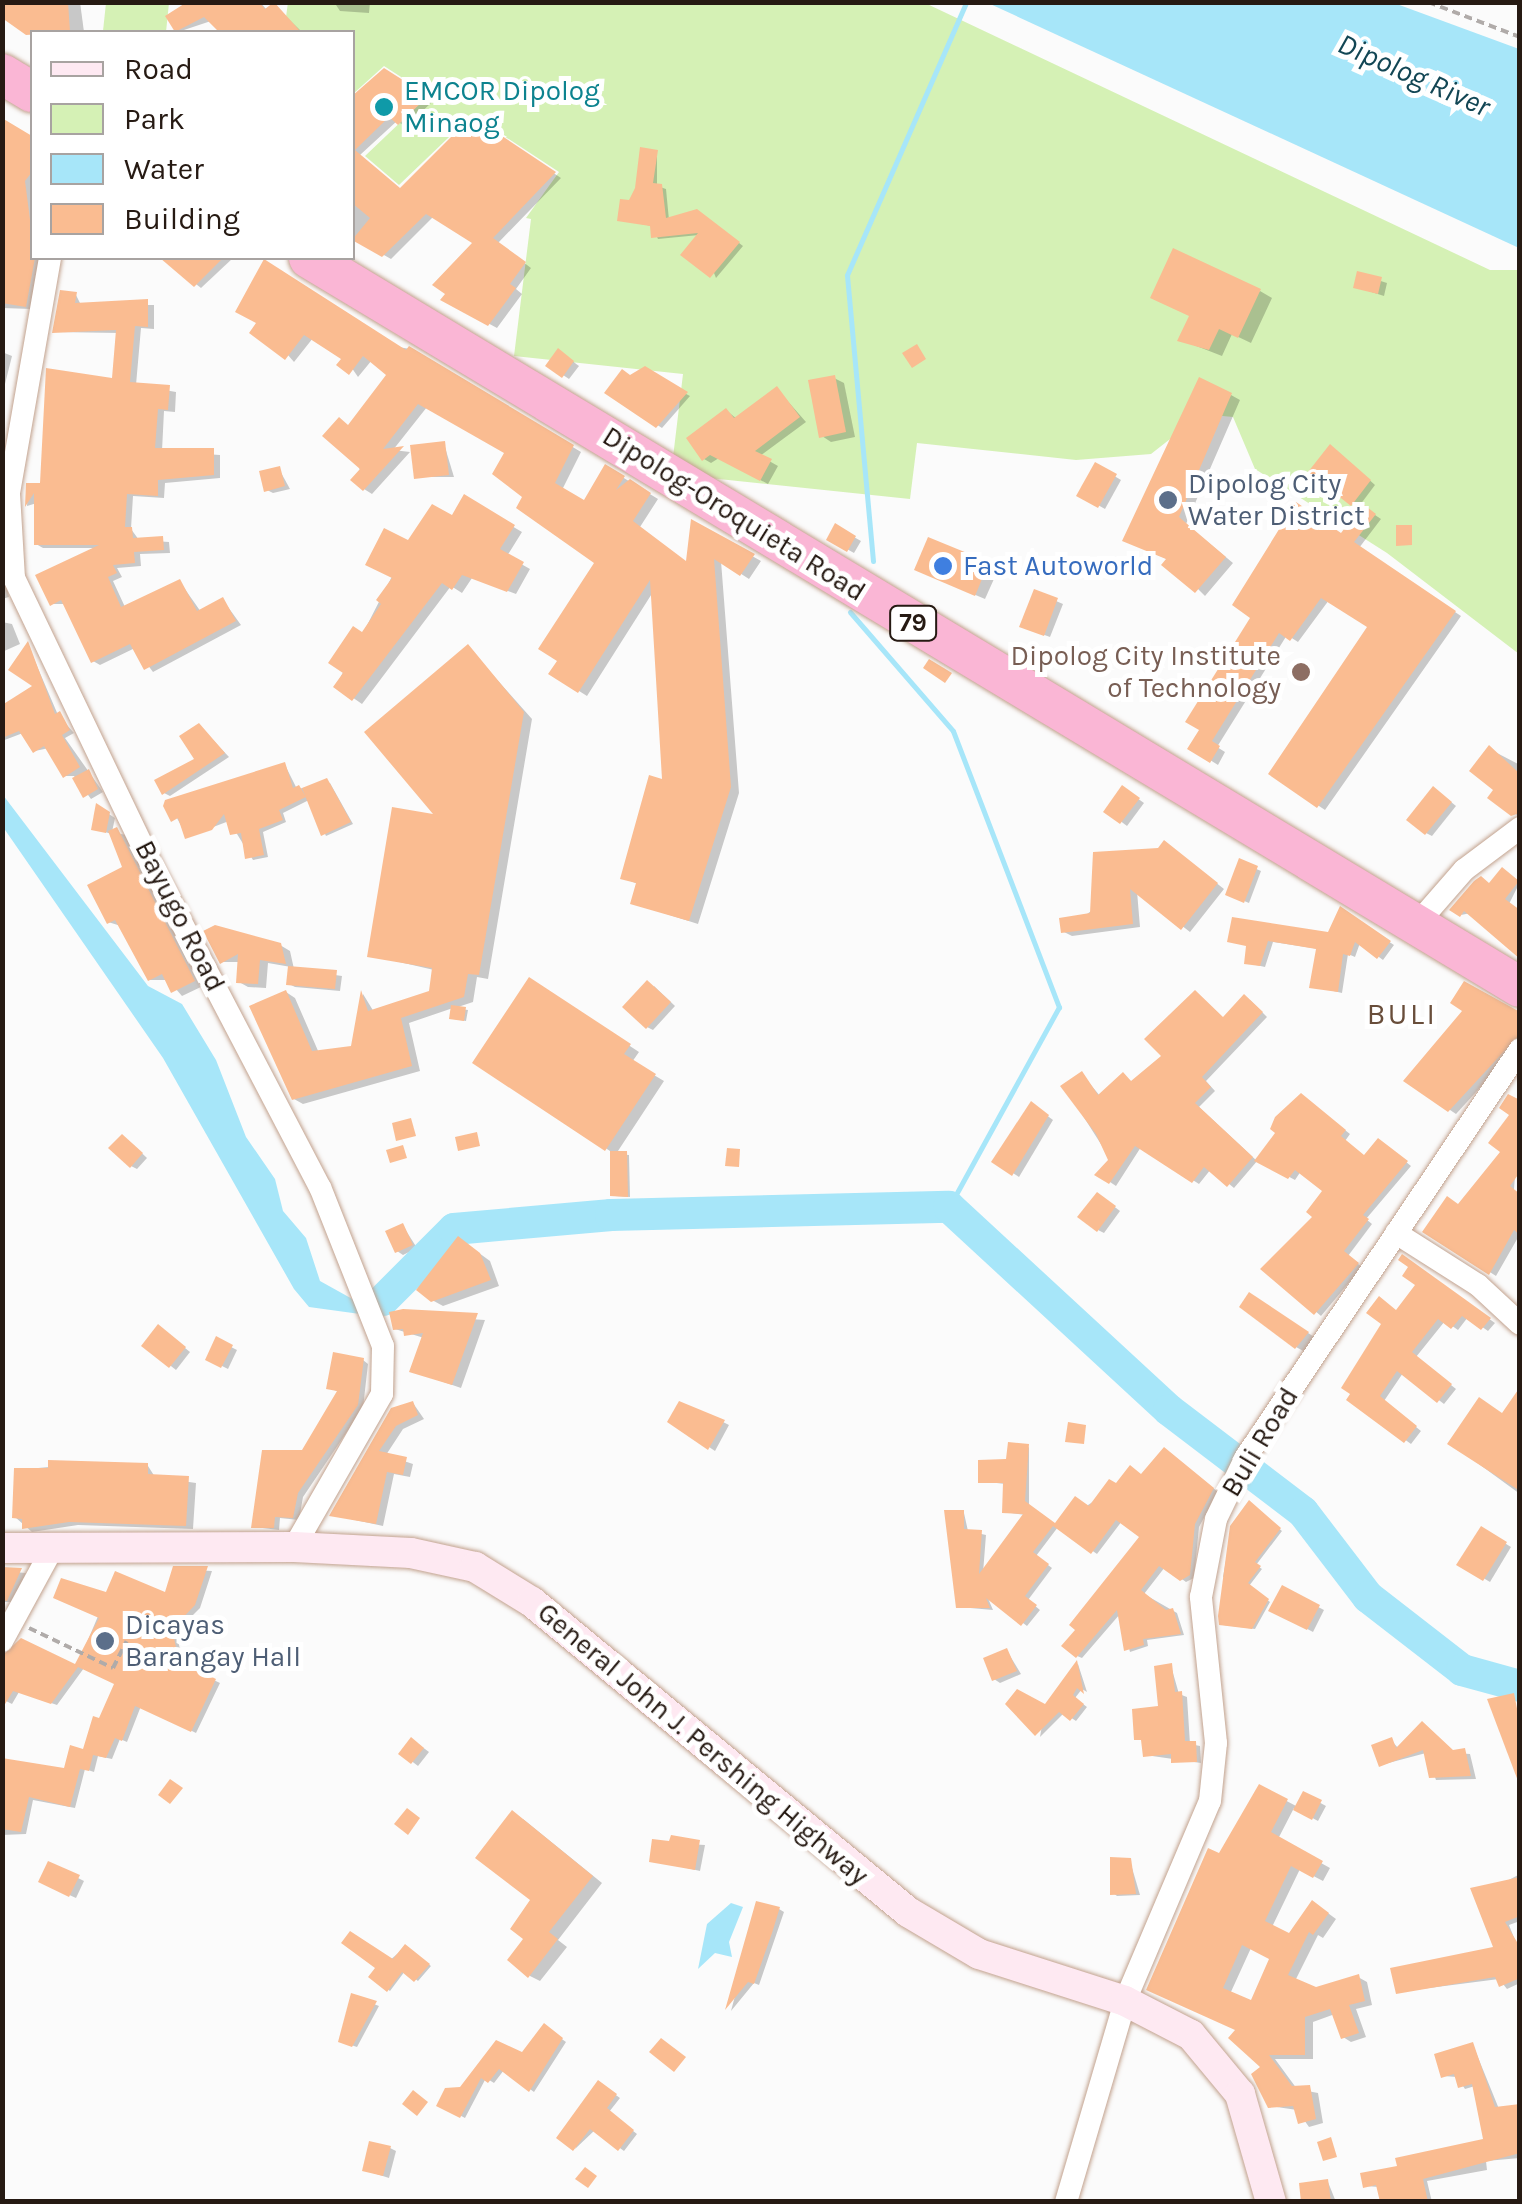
<!DOCTYPE html>
<style>
body{margin:0}
#map{position:relative;width:1522px;height:2204px;overflow:hidden;background:#fbfbfb;font-family:Karla,sans-serif}
div>[style]{position:absolute}
[style*='--x']{left:calc(var(--x)*1px);top:calc(var(--y)*1px);width:calc(var(--w)*1px);rotate:calc(var(--a)*1deg)}
.green>*{inset:0;background:#d5f1b5}
.water>*{inset:0;background:#a7e6f9}
.shadow>*{inset:0;background:#0003}
.stream>*{height:5px;margin:-2.5px;padding:0 2.5px;transform-origin:2.5px;border-radius:2.5px;background:#a7e6f9}
.river>*{height:32px;margin:-16px;padding:0 16px;transform-origin:16px;border-radius:16px;background:#a7e6f9}
.building>*{inset:0;background:#fabc91}
.path>*{height:4px;margin-top:-2px;transform-origin:0;background:repeating-linear-gradient(90deg,#b0aba9 0 8px,transparent 0 13px)}
.roads{filter:drop-shadow(0 0 2px #c2a28e) drop-shadow(0 0 2px #c2a28e)}
.street>*{height:22px;margin:-11px;padding:0 11px;transform-origin:11px;border-radius:11px;background:#fff}
.secondary>*{height:30px;margin:-15px;padding:0 15px;transform-origin:15px;border-radius:15px;background:#fee9f2}
.highway>*{height:40px;margin:-20px;padding:0 20px;transform-origin:20px;border-radius:20px;background:#fab6d5}
.dots>*{width:28px;height:28px;translate:-50% -50%;box-sizing:border-box;border:5px solid #fff;border-radius:50%}
span{translate:-50% -50%;white-space:nowrap;text-align:center;line-height:1.15;-webkit-text-stroke:10px #fff;paint-order:stroke}
.shield-label span{padding:2px 8px;background:#fff;border:2px solid;border-radius:8px;-webkit-text-stroke-width:0}
.shield-label{font-size:25px;color:#261a13;font-weight:700}
.culture-label{font-size:28px;color:#0d838f}
.left{translate:0 -50%;text-align:left}
.service-label{font-size:28px;color:#4e5e75}
.street-label{font-size:28px;color:#261a13}
.shop-label{font-size:28px;color:#366cbe}
.education-label{font-size:28px;color:#785e54}
.right{translate:-100% -50%;text-align:right}
.water-label{font-size:30px;color:#124654;font-style:italic}
.neighbourhood-label{font-size:30px;color:#694e3b;letter-spacing:2.5px}
.frame{position:absolute;inset:0;border:5px solid #261a13;pointer-events:none}
.legend{position:absolute;left:30px;top:30px;width:325px;height:230px;box-sizing:border-box;background:#fff;border:2px solid #a8a3a1;margin:0;padding:12px 18px;list-style:none;font-size:30px;color:#261a13}
.legend li{display:flex;align-items:center;gap:20px;height:50px}
.legend b{width:50px;border:2px solid #a8a3a1}
</style>
<div id="map">
<div class="green">
<i style="clip-path:polygon(288px 2px,925px 3px,1490px 270px,1519px 270px,1519px 654px,1387px 553px,1255px 469px,1233px 417px,1202px 414px,1151px 454px,1076px 460px,917px 443px,910px 499px,671px 474px,683px 374px,514px 356px,531px 219px,526px 218px,559px 172px,472px 115px,399px 185px,365px 156px,429px 95px,384px 66px,353px 94px,352px 32px,284px 32px)"></i>
<i style="clip-path:polygon(106px 3px,169px 3px,166px 32px,103px 31px)"></i>
</div>
<div class="water">
<i style="clip-path:polygon(988px 3px,1394px 3px,1519px 49px,1519px 248px)"></i>
<i style="clip-path:polygon(3px 795px,148px 986px,182px 1004px,216px 1060px,246px 1137px,275px 1179px,283px 1211px,306px 1238px,320px 1281px,356px 1301px,360px 1314px,309px 1307px,294px 1289px,163px 1058px,3px 827px)"></i>
<i style="clip-path:polygon(731px 1903px,743px 1907px,729px 1942px,732px 1957px,715px 1953px,698px 1969px,707px 1924px)"></i>
</div>
<div class="shadow">
<i style="clip-path:polygon(2px 2px,80px 2px,84px 32px,32px 32px)"></i>
<i style="clip-path:polygon(241px 2px,260px 2px,267px 10px,273px 4px,302px 32px,222px 32px,211px 21px,178px 32px,168px 17px)"></i>
<i style="clip-path:polygon(334px 2px,370px 2px,369px 13px,340px 11px)"></i>
<i style="clip-path:polygon(384px 71px,433px 101px,406px 127px,397px 121px,360px 155px,401px 190px,479px 124px,561px 178px,498px 243px,531px 268px,516px 289px,522px 294px,497px 328px,443px 299px,476px 242px,434px 216px,391px 259px,352px 237px,352px 100px)"></i>
<i style="clip-path:polygon(2px 122px,32px 137px,32px 258px,40px 258px,31px 309px,2px 308px)"></i>
<i style="clip-path:polygon(657px 152px,657px 186px,666px 189px,669px 220px,702px 215px,743px 246px,716px 278px,699px 235px,658px 239px,652px 226px,620px 220px)"></i>
<i style="clip-path:polygon(163px 258px,233px 258px,201px 288px)"></i>
<i style="clip-path:polygon(1359px 274px,1387px 283px,1384px 296px,1356px 287px)"></i>
<i style="clip-path:polygon(1260px 291px,1272px 298px,1251px 343px,1232px 334px,1222px 356px,1181px 340px)"></i>
<i style="clip-path:polygon(76px 295px,81px 305px,154px 305px,154px 329px,141px 328px,136px 385px,176px 392px,175px 412px,164px 411px,162px 451px,220px 455px,220px 478px,165px 483px,164px 498px,133px 496px,131px 529px,139px 540px,169px 542px,170px 553px,140px 554px,141px 566px,117px 568px,122px 577px,113px 581px,125px 607px,180px 582px,201px 612px,223px 600px,241px 625px,153px 672px,135px 648px,100px 665px,93px 661px,66px 604px,52px 604px,100px 548px,43px 548px,36px 544px,37px 503px,27px 506px,28px 486px,43px 486px,114px 381px,119px 333px,55px 332px)"></i>
<i style="clip-path:polygon(260px 323px,410px 349px,581px 452px,562px 490px,585px 503px,606px 467px,658px 499px,640px 527px,688px 564px,693px 523px,761px 561px,749px 579px,721px 561px,739px 793px,698px 924px,632px 903px,638px 884px,623px 878px,665px 782px,653px 592px,587px 696px,552px 674px,597px 562px,525px 496px,507px 453px,427px 407px,393px 450px,410px 452px,372px 494px,364px 489px,350px 426px,390px 374px,372px 360px,358px 377px,345px 358px,313px 338px,294px 362px)"></i>
<i style="clip-path:polygon(2px 352px,12px 356px,2px 396px)"></i>
<i style="clip-path:polygon(564px 355px,579px 366px,569px 379px,563px 375px)"></i>
<i style="clip-path:polygon(640px 370px,690px 396px,662px 428px,607px 393px)"></i>
<i style="clip-path:polygon(834px 378px,844px 383px,855px 437px,831px 442px,822px 436px)"></i>
<i style="clip-path:polygon(777px 389px,806px 422px,760px 456px,778px 466px,768px 484px,719px 458px,711px 463px,704px 459px,727px 411px,737px 419px)"></i>
<i style="clip-path:polygon(1231px 395px,1240px 400px,1186px 524px,1233px 563px,1205px 596px,1169px 560px,1133px 544px)"></i>
<i style="clip-path:polygon(444px 444px,454px 477px,417px 477px)"></i>
<i style="clip-path:polygon(1336px 450px,1375px 485px,1360px 505px,1381px 519px,1359px 548px,1461px 616px,1325px 810px,1271px 774px,1370px 627px,1329px 600px,1298px 642px,1287px 635px,1217px 747px,1225px 752px,1218px 765px,1191px 748px,1254px 617px,1236px 604px,1297px 506px,1342px 536px,1362px 510px,1353px 504px)"></i>
<i style="clip-path:polygon(1096px 465px,1121px 480px,1105px 509px,1080px 495px)"></i>
<i style="clip-path:polygon(279px 469px,290px 489px,273px 493px,267px 490px)"></i>
<i style="clip-path:polygon(465px 498px,522px 532px,507px 556px,530px 569px,516px 594px,472px 578px,462px 593px,451px 586px,362px 704px,336px 686px,409px 543px,453px 518px)"></i>
<i style="clip-path:polygon(836px 527px,861px 541px,854px 553px,829px 539px)"></i>
<i style="clip-path:polygon(929px 540px,998px 570px,985px 599px,926px 574px)"></i>
<i style="clip-path:polygon(2px 562px,9px 597px,2px 599px)"></i>
<i style="clip-path:polygon(1035px 592px,1063px 604px,1050px 637px,1028px 629px)"></i>
<i style="clip-path:polygon(2px 622px,12px 624px,20px 644px,2px 652px)"></i>
<i style="clip-path:polygon(28px 645px,58px 715px,74px 733px,65px 738px,103px 792px,91px 799px,74px 776px,65px 776px,49px 748px,35px 751px,23px 733px,2px 741px,2px 708px,37px 687px)"></i>
<i style="clip-path:polygon(468px 647px,532px 719px,488px 979px,477px 977px,473px 1002px,455px 1008px,468px 1010px,466px 1021px,454px 1019px,453px 1008px,409px 1023px,420px 1071px,303px 1104px,294px 1099px,286px 992px,295px 998px,319px 1053px,354px 1048px,363px 994px,374px 1012px,431px 993px,434px 970px,369px 955px,439px 818px)"></i>
<i style="clip-path:polygon(199px 725px,229px 757px,170px 796px,164px 793px,197px 760px)"></i>
<i style="clip-path:polygon(1497px 753px,1520px 765px,1520px 819px,1497px 790px)"></i>
<i style="clip-path:polygon(285px 765px,297px 789px,330px 783px,353px 824px,326px 836px,309px 800px,283px 813px,286px 822px,263px 832px,268px 857px,253px 860px,229px 821px,187px 837px,168px 801px)"></i>
<i style="clip-path:polygon(1123px 788px,1144px 803px,1127px 826px,1107px 811px)"></i>
<i style="clip-path:polygon(1440px 793px,1456px 806px,1432px 836px,1426px 833px)"></i>
<i style="clip-path:polygon(98px 807px,115px 818px,112px 832px,126px 835px,203px 986px,182px 996px,168px 980px,150px 980px,121px 926px,108px 922px,126px 868px,112px 834px,94px 829px)"></i>
<i style="clip-path:polygon(1172px 848px,1224px 889px,1190px 932px,1137px 891px,1140px 927px,1072px 936px,1064px 932px)"></i>
<i style="clip-path:polygon(1240px 862px,1261px 871px,1249px 903px,1232px 896px)"></i>
<i style="clip-path:polygon(1508px 874px,1520px 882px,1509px 904px,1520px 956px,1471px 913px,1461px 915px,1481px 879px,1491px 885px)"></i>
<i style="clip-path:polygon(1341px 910px,1394px 945px,1383px 960px,1360px 943px,1355px 957px,1348px 954px,1342px 993px,1312px 986px,1319px 949px,1273px 942px,1265px 967px,1247px 963px,1249px 946px,1230px 941px,1330px 935px)"></i>
<i style="clip-path:polygon(206px 932px,280px 945px,290px 951px,294px 969px,342px 976px,340px 991px,295px 987px,289px 984px,291px 967px,268px 963px,266px 988px,248px 987px,239px 982px,240px 962px,222px 962px)"></i>
<i style="clip-path:polygon(539px 986px,639px 1052px,632px 1062px,664px 1081px,616px 1154px,629px 1155px,630px 1197px,615px 1196px,613px 1153px,476px 1062px)"></i>
<i style="clip-path:polygon(654px 986px,675px 1006px,653px 1030px,647px 1027px)"></i>
<i style="clip-path:polygon(1250px 1000px,1267px 1017px,1206px 1081px,1215px 1091px,1199px 1107px,1257px 1161px,1306px 1099px,1350px 1134px,1345px 1141px,1366px 1158px,1384px 1144px,1411px 1166px,1366px 1219px,1372px 1224px,1348px 1256px,1362px 1267px,1321px 1316px,1264px 1268px,1315px 1217px,1325px 1191px,1301px 1171px,1295px 1180px,1258px 1160px,1234px 1188px,1211px 1169px,1199px 1184px,1141px 1147px,1116px 1186px,1098px 1174px,1111px 1160px,1064px 1086px,1082px 1074px,1100px 1096px,1123px 1075px,1132px 1082px)"></i>
<i style="clip-path:polygon(1520px 1015px,1520px 1044px,1456px 1114px,1407px 1081px)"></i>
<i style="clip-path:polygon(1509px 1097px,1520px 1104px,1514px 1190px,1520px 1234px,1496px 1276px,1426px 1231px,1448px 1199px,1459px 1207px,1504px 1152px,1491px 1142px,1512px 1114px,1502px 1107px)"></i>
<i style="clip-path:polygon(1037px 1108px,1053px 1120px,1019px 1177px,994px 1161px)"></i>
<i style="clip-path:polygon(128px 1140px,147px 1158px,137px 1169px,131px 1166px)"></i>
<i style="clip-path:polygon(1103px 1198px,1120px 1211px,1104px 1233px,1098px 1230px)"></i>
<i style="clip-path:polygon(403px 1226px,417px 1248px,403px 1255px,397px 1251px)"></i>
<i style="clip-path:polygon(468px 1245px,490px 1261px,499px 1286px,443px 1306px,432px 1300px)"></i>
<i style="clip-path:polygon(1408px 1261px,1495px 1323px,1488px 1331px,1468px 1317px,1458px 1330px,1445px 1321px,1416px 1357px,1456px 1389px,1444px 1404px,1403px 1373px,1384px 1401px,1421px 1431px,1411px 1444px,1349px 1399px,1418px 1284px)"></i>
<i style="clip-path:polygon(1250px 1296px,1316px 1338px,1305px 1352px,1296px 1347px)"></i>
<i style="clip-path:polygon(392px 1314px,485px 1320px,461px 1388px,412px 1371px,424px 1338px,395px 1329px)"></i>
<i style="clip-path:polygon(164px 1331px,190px 1352px,176px 1370px,144px 1345px)"></i>
<i style="clip-path:polygon(217px 1340px,237px 1350px,228px 1369px,208px 1359px)"></i>
<i style="clip-path:polygon(363px 1360px,368px 1364px,363px 1408px,303px 1497px,299px 1520px,280px 1518px,279px 1530px,254px 1527px,340px 1392px,328px 1388px)"></i>
<i style="clip-path:polygon(1520px 1392px,1520px 1494px,1450px 1443px,1502px 1416px)"></i>
<i style="clip-path:polygon(413px 1403px,424px 1419px,403px 1429px,386px 1455px,413px 1464px,410px 1477px,394px 1474px,383px 1526px,332px 1515px,393px 1411px)"></i>
<i style="clip-path:polygon(670px 1421px,723px 1422px,729px 1425px,715px 1451px)"></i>
<i style="clip-path:polygon(1029px 1447px,1029px 1505px,1056px 1526px,1117px 1486px,1142px 1477px,1169px 1452px,1218px 1492px,1199px 1527px,1194px 1578px,1186px 1582px,1165px 1567px,1144px 1594px,1177px 1613px,1184px 1635px,1147px 1640px,1148px 1646px,1130px 1652px,1120px 1614px,1082px 1658px,1077px 1656px,1142px 1537px,1122px 1521px,1097px 1554px,1058px 1527px,1036px 1556px,1052px 1568px,1028px 1600px,1040px 1610px,1027px 1626px,987px 1596px,993px 1610px,959px 1607px,964px 1513px,968px 1531px,986px 1535px,983px 1573px,1026px 1515px,1004px 1512px,1005px 1484px,980px 1481px)"></i>
<i style="clip-path:polygon(104px 1462px,148px 1466px,155px 1477px,196px 1483px,193px 1529px,78px 1525px,32px 1532px,15px 1517px,16px 1470px)"></i>
<i style="clip-path:polygon(1250px 1504px,1282px 1531px,1256px 1565px,1262px 1569px,1249px 1586px,1270px 1602px,1255px 1629px,1224px 1625px,1230px 1583px,1223px 1577px,1232px 1527px)"></i>
<i style="clip-path:polygon(1482px 1529px,1511px 1547px,1490px 1582px,1460px 1564px)"></i>
<i style="clip-path:polygon(175px 1569px,212px 1571px,200px 1608px,176px 1632px,184px 1666px,220px 1683px,196px 1733px,141px 1706px,127px 1742px,120px 1739px,112px 1759px,98px 1756px,94px 1772px,85px 1769px,75px 1808px,33px 1800px,26px 1834px,2px 1835px,2px 1760px,66px 1771px,85px 1752px,117px 1684px,84px 1668px,57px 1705px,19px 1692px,12px 1704px,2px 1699px,2px 1672px,76px 1668px,107px 1595px,167px 1596px)"></i>
<i style="clip-path:polygon(2px 1571px,26px 1573px,13px 1602px,2px 1602px)"></i>
<i style="clip-path:polygon(1283px 1589px,1324px 1610px,1313px 1632px,1272px 1610px)"></i>
<i style="clip-path:polygon(1007px 1651px,1021px 1674px,1000px 1683px,994px 1679px)"></i>
<i style="clip-path:polygon(1078px 1664px,1087px 1692px,1082px 1689px,1075px 1698px,1087px 1707px,1076px 1721px,1064px 1713px,1040px 1737px,1045px 1707px)"></i>
<i style="clip-path:polygon(1171px 1666px,1179px 1694px,1187px 1697px,1190px 1744px,1200px 1746px,1201px 1763px,1145px 1755px)"></i>
<i style="clip-path:polygon(1423px 1724px,1455px 1753px,1470px 1754px,1476px 1779px,1436px 1780px,1426px 1753px,1381px 1765px,1391px 1740px,1399px 1749px)"></i>
<i style="clip-path:polygon(417px 1743px,429px 1752px,418px 1766px,401px 1753px)"></i>
<i style="clip-path:polygon(evenodd,1260px 1787px,1298px 1807px,1304px 1794px,1326px 1806px,1318px 1821px,1294px 1808px,1278px 1839px,1330px 1868px,1323px 1881px,1300px 1869px,1272px 1927px,1290px 1936px,1321px 1908px,1336px 1919px,1323px 1938px,1318px 1935px,1295px 1981px,1316px 1990px,1358px 1977px,1367px 1982px,1372px 2005px,1356px 2009px,1366px 2037px,1351px 2042px,1343px 2037px,1335px 2014px,1313px 2022px,1313px 2059px,1275px 2059px,1297px 2089px,1318px 2093px,1323px 2123px,1309px 2127px,1297px 2110px,1270px 2106px,1264px 2067px,1238px 2030px,1157px 1994px,1260px 1787px,1251px 1948px,1272px 1958px,1252px 2004px,1230px 1994px,1251px 1948px)"></i>
<i style="clip-path:polygon(523px 1819px,602px 1883px,558px 1940px,567px 1947px,540px 1981px,530px 1976px,534px 1900px)"></i>
<i style="clip-path:polygon(654px 1842px,705px 1845px,700px 1871px,652px 1860px)"></i>
<i style="clip-path:polygon(1130px 1861px,1140px 1895px,1117px 1896px,1113px 1893px)"></i>
<i style="clip-path:polygon(50px 1864px,84px 1881px,76px 1898px,47px 1885px)"></i>
<i style="clip-path:polygon(1520px 1874px,1520px 1921px,1509px 1925px,1519px 1950px,1520px 1983px,1507px 1989px,1499px 1979px,1398px 1992px,1496px 1949px,1490px 1890px)"></i>
<i style="clip-path:polygon(779px 1909px,784px 1912px,759px 1985px,754px 1983px,731px 2011px,753px 1928px)"></i>
<i style="clip-path:polygon(405px 1947px,431px 1966px,418px 1981px,405px 1971px,390px 1991px,372px 1976px)"></i>
<i style="clip-path:polygon(353px 1996px,379px 2006px,357px 2047px,345px 2043px)"></i>
<i style="clip-path:polygon(548px 2029px,566px 2042px,534px 2092px,504px 2070px,494px 2083px,486px 2078px,465px 2118px,440px 2105px,461px 2090px,496px 2043px,523px 2055px)"></i>
<i style="clip-path:polygon(1473px 2045px,1499px 2109px,1520px 2106px,1520px 2158px,1486px 2161px,1487px 2170px,1427px 2181px,1432px 2202px,1382px 2202px,1379px 2187px,1365px 2186px,1486px 2141px,1475px 2086px,1465px 2089px,1457px 2077px,1443px 2076px)"></i>
<i style="clip-path:polygon(599px 2083px,620px 2098px,609px 2112px,637px 2134px,624px 2151px,595px 2130px,575px 2149px)"></i>
<i style="clip-path:polygon(390px 2148px,396px 2151px,389px 2178px,364px 2170px)"></i>
<i style="clip-path:polygon(1328px 2182px,1336px 2202px,1304px 2202px)"></i>
</div>
<div class="stream">
<i style="--x:873;--y:561;--w:287;--a:-95.2"></i>
<i style="--x:847;--y:275;--w:298;--a:-66.4"></i>
<i style="--x:850;--y:612;--w:157;--a:49.1"></i>
<i style="--x:953;--y:731;--w:296;--a:69"></i>
<i style="--x:1059;--y:1007;--w:228;--a:118.8"></i>
</div>
<div class="river">
<i style="--x:383;--y:1300;--w:100;--a:-45"></i>
<i style="--x:454;--y:1229;--w:158;--a:-5.1"></i>
<i style="--x:611;--y:1215;--w:338;--a:-1.4"></i>
<i style="--x:949;--y:1207;--w:299;--a:42.7"></i>
<i style="--x:1169;--y:1410;--w:168;--a:37.3"></i>
<i style="--x:1303;--y:1512;--w:107;--a:52.6"></i>
<i style="--x:1368;--y:1597;--w:119;--a:37.8"></i>
<i style="--x:1462;--y:1670;--w:60;--a:15.4"></i>
</div>
<div class="building">
<i style="clip-path:polygon(2px 2px,68px 2px,70px 32px,26px 35px,2px 18px)"></i>
<i style="clip-path:polygon(187px 2px,259px 2px,265px 9px,274px 2px,301px 32px,219px 32px,204px 17px,175px 32px,165px 16px)"></i>
<i style="clip-path:polygon(384px 68px,428px 96px,398px 125px,389px 117px,355px 150px,400px 188px,472px 116px,556px 172px,493px 238px,526px 262px,510px 284px,516px 288px,488px 326px,440px 300px,445px 294px,432px 285px,472px 243px,426px 214px,382px 257px,352px 240px,370px 218px,352px 203px,352px 96px)"></i>
<i style="clip-path:polygon(2px 118px,32px 136px,32px 172px,25px 181px,35px 258px,26px 307px,2px 303px)"></i>
<i style="clip-path:polygon(640px 147px,658px 150px,653px 183px,662px 184px,666px 218px,697px 209px,740px 242px,710px 278px,680px 255px,698px 233px,651px 238px,650px 226px,617px 221px,620px 199px,629px 200px,635px 188px)"></i>
<i style="clip-path:polygon(1173px 248px,1261px 289px,1238px 338px,1219px 329px,1209px 350px,1177px 341px,1189px 316px,1150px 298px)"></i>
<i style="clip-path:polygon(160px 258px,223px 258px,194px 287px)"></i>
<i style="clip-path:polygon(264px 259px,406px 350px,409px 346px,574px 445px,555px 483px,584px 500px,605px 464px,625px 476px,616px 490px,630px 479px,651px 493px,633px 521px,686px 561px,691px 519px,755px 554px,740px 576px,714px 559px,731px 787px,689px 921px,630px 904px,636px 883px,620px 879px,649px 775px,662px 779px,650px 580px,578px 693px,548px 674px,557px 661px,538px 649px,594px 563px,516px 508px,522px 497px,492px 474px,504px 453px,418px 404px,383px 449px,404px 446px,363px 491px,350px 480px,360px 469px,322px 436px,339px 417px,348px 425px,386px 375px,363px 356px,349px 375px,336px 365px,341px 359px,304px 335px,285px 360px,249px 333px,256px 323px,235px 312px)"></i>
<i style="clip-path:polygon(1357px 271px,1382px 277px,1378px 294px,1353px 288px)"></i>
<i style="clip-path:polygon(60px 290px,77px 292px,75px 303px,148px 299px,148px 327px,135px 326px,130px 382px,170px 385px,168px 410px,158px 409px,155px 448px,214px 448px,214px 475px,158px 480px,158px 496px,127px 494px,125px 527px,132px 527px,133px 538px,163px 536px,164px 550px,134px 552px,135px 563px,113px 565px,117px 573px,108px 577px,121px 607px,180px 579px,197px 611px,223px 597px,236px 621px,144px 670px,130px 644px,91px 663px,61px 600px,50px 606px,35px 575px,99px 545px,34px 545px,34px 493px,25px 507px,26px 483px,40px 483px,46px 368px,112px 378px,116px 330px,52px 333px)"></i>
<i style="clip-path:polygon(917px 344px,926px 359px,912px 368px,902px 353px)"></i>
<i style="clip-path:polygon(558px 348px,574px 361px,562px 378px,545px 366px)"></i>
<i style="clip-path:polygon(645px 366px,688px 392px,656px 428px,604px 393px,622px 369px,630px 375px)"></i>
<i style="clip-path:polygon(835px 375px,846px 432px,819px 438px,808px 380px)"></i>
<i style="clip-path:polygon(1199px 377px,1232px 393px,1179px 517px,1226px 557px,1195px 593px,1161px 565px,1166px 559px,1122px 541px)"></i>
<i style="clip-path:polygon(777px 386px,800px 417px,755px 451px,772px 459px,760px 481px,710px 455px,702px 461px,686px 438px,726px 408px,734px 418px)"></i>
<i style="clip-path:polygon(445px 441px,449px 475px,414px 479px,410px 445px)"></i>
<i style="clip-path:polygon(1330px 444px,1371px 480px,1351px 506px,1308px 472px)"></i>
<i style="clip-path:polygon(1095px 462px,1117px 474px,1098px 508px,1076px 496px)"></i>
<i style="clip-path:polygon(280px 466px,285px 486px,264px 492px,259px 471px)"></i>
<i style="clip-path:polygon(464px 494px,515px 525px,500px 549px,524px 562px,507px 592px,462px 575px,452px 590px,442px 583px,352px 701px,333px 687px,343px 673px,328px 663px,353px 626px,362px 632px,381px 604px,376px 600px,392px 578px,365px 565px,384px 528px,408px 540px,432px 504px,452px 515px)"></i>
<i style="clip-path:polygon(1296px 502px,1341px 533px,1363px 504px,1376px 514px,1354px 542px,1456px 611px,1317px 808px,1268px 774px,1367px 627px,1321px 598px,1290px 641px,1279px 633px,1212px 741px,1220px 746px,1210px 763px,1187px 749px,1199px 730px,1185px 722px,1250px 618px,1232px 605px)"></i>
<i style="clip-path:polygon(835px 523px,856px 536px,847px 552px,826px 540px)"></i>
<i style="clip-path:polygon(1396px 525px,1412px 525px,1412px 545px,1396px 546px)"></i>
<i style="clip-path:polygon(928px 537px,989px 562px,975px 596px,914px 570px)"></i>
<i style="clip-path:polygon(1034px 589px,1058px 598px,1044px 636px,1019px 627px)"></i>
<i style="clip-path:polygon(28px 641px,55px 714px,60px 711px,70px 730px,62px 735px,80px 767px,63px 778px,44px 746px,33px 753px,19px 731px,2px 738px,2px 705px,32px 686px,8px 670px)"></i>
<i style="clip-path:polygon(468px 644px,524px 712px,479px 975px,468px 974px,464px 997px,401px 1018px,412px 1066px,292px 1100px,249px 1006px,286px 990px,312px 1051px,351px 1046px,361px 990px,368px 1011px,429px 991px,432px 968px,367px 957px,392px 807px,433px 814px,364px 732px)"></i>
<i style="clip-path:polygon(929px 659px,952px 673px,945px 683px,923px 668px)"></i>
<i style="clip-path:polygon(199px 723px,225px 753px,162px 795px,154px 780px,194px 759px,179px 736px)"></i>
<i style="clip-path:polygon(1489px 745px,1520px 774px,1520px 813px,1511px 816px,1487px 798px,1493px 790px,1469px 771px)"></i>
<i style="clip-path:polygon(285px 762px,293px 788px,299px 785px,306px 797px,279px 810px,283px 820px,259px 829px,264px 855px,245px 859px,241px 833px,230px 835px,224px 814px,212px 830px,185px 839px,178px 818px,171px 822px,163px 806px,165px 800px)"></i>
<i style="clip-path:polygon(89px 769px,98px 789px,83px 798px,72px 778px)"></i>
<i style="clip-path:polygon(327px 778px,351px 822px,321px 836px,302px 788px)"></i>
<i style="clip-path:polygon(1122px 785px,1140px 798px,1120px 824px,1103px 812px)"></i>
<i style="clip-path:polygon(1433px 786px,1452px 802px,1425px 835px,1406px 820px)"></i>
<i style="clip-path:polygon(96px 803px,110px 812px,106px 833px,91px 830px)"></i>
<i style="clip-path:polygon(117px 827px,195px 981px,171px 993px,162px 974px,148px 981px,115px 920px,107px 924px,87px 885px,122px 867px,108px 831px)"></i>
<i style="clip-path:polygon(1164px 840px,1218px 883px,1181px 930px,1130px 889px,1133px 924px,1061px 933px,1059px 918px,1090px 913px,1093px 852px,1158px 848px)"></i>
<i style="clip-path:polygon(1239px 858px,1258px 866px,1244px 903px,1225px 895px)"></i>
<i style="clip-path:polygon(1502px 867px,1519px 881px,1505px 899px,1520px 910px,1520px 959px,1464px 911px,1460px 917px,1449px 910px,1474px 881px,1481px 876px,1489px 883px)"></i>
<i style="clip-path:polygon(1340px 906px,1391px 941px,1377px 959px,1355px 942px,1350px 956px,1343px 954px,1338px 992px,1309px 988px,1316px 949px,1268px 941px,1260px 966px,1244px 964px,1246px 946px,1227px 942px,1232px 917px,1328px 932px)"></i>
<i style="clip-path:polygon(215px 925px,281px 943px,286px 964px,260px 960px,258px 984px,236px 983px,238px 954px,220px 964px,203px 931px)"></i>
<i style="clip-path:polygon(288px 966px,337px 970px,335px 989px,286px 985px)"></i>
<i style="clip-path:polygon(529px 977px,631px 1044px,624px 1054px,656px 1074px,605px 1151px,472px 1063px)"></i>
<i style="clip-path:polygon(647px 980px,671px 1002px,646px 1029px,622px 1007px)"></i>
<i style="clip-path:polygon(1464px 981px,1520px 1012px,1520px 1034px,1448px 1112px,1403px 1081px,1462px 1011px,1450px 1003px)"></i>
<i style="clip-path:polygon(1195px 990px,1223px 1017px,1244px 994px,1263px 1012px,1202px 1077px,1211px 1087px,1195px 1103px,1253px 1157px,1227px 1187px,1204px 1167px,1192px 1183px,1135px 1146px,1109px 1184px,1094px 1175px,1108px 1160px,1096px 1134px,1060px 1086px,1082px 1071px,1098px 1095px,1123px 1072px,1131px 1081px,1161px 1056px,1144px 1039px)"></i>
<i style="clip-path:polygon(451px 1005px,466px 1007px,464px 1021px,449px 1019px)"></i>
<i style="clip-path:polygon(1301px 1093px,1346px 1130px,1341px 1136px,1364px 1155px,1378px 1138px,1408px 1161px,1363px 1215px,1369px 1219px,1344px 1251px,1359px 1263px,1314px 1315px,1260px 1269px,1312px 1217px,1306px 1212px,1322px 1191px,1295px 1170px,1288px 1179px,1254px 1161px,1275px 1133px,1270px 1129px,1275px 1117px)"></i>
<i style="clip-path:polygon(1508px 1094px,1520px 1100px,1520px 1172px,1510px 1186px,1520px 1194px,1520px 1235px,1514px 1230px,1489px 1275px,1422px 1232px,1447px 1196px,1458px 1204px,1500px 1152px,1488px 1143px,1509px 1115px,1499px 1108px)"></i>
<i style="clip-path:polygon(1031px 1101px,1049px 1115px,1012px 1176px,991px 1162px)"></i>
<i style="clip-path:polygon(411px 1118px,416px 1136px,396px 1141px,392px 1123px)"></i>
<i style="clip-path:polygon(477px 1132px,480px 1146px,458px 1151px,455px 1137px)"></i>
<i style="clip-path:polygon(122px 1134px,143px 1153px,130px 1168px,108px 1148px)"></i>
<i style="clip-path:polygon(403px 1145px,407px 1158px,390px 1163px,386px 1150px)"></i>
<i style="clip-path:polygon(727px 1148px,740px 1149px,739px 1167px,725px 1166px)"></i>
<i style="clip-path:polygon(610px 1151px,627px 1151px,628px 1197px,610px 1196px)"></i>
<i style="clip-path:polygon(1097px 1192px,1116px 1206px,1097px 1232px,1077px 1217px)"></i>
<i style="clip-path:polygon(403px 1223px,413px 1245px,395px 1253px,385px 1231px)"></i>
<i style="clip-path:polygon(458px 1236px,480px 1253px,491px 1280px,431px 1302px,416px 1290px)"></i>
<i style="clip-path:polygon(1402px 1254px,1491px 1318px,1481px 1330px,1462px 1316px,1451px 1329px,1438px 1319px,1412px 1352px,1452px 1384px,1437px 1403px,1397px 1371px,1380px 1396px,1417px 1426px,1404px 1443px,1346px 1400px,1350px 1394px,1341px 1388px,1381px 1324px,1366px 1313px,1379px 1296px,1396px 1310px,1415px 1285px,1402px 1276px,1408px 1267px,1398px 1260px)"></i>
<i style="clip-path:polygon(1249px 1292px,1309px 1332px,1295px 1349px,1239px 1307px)"></i>
<i style="clip-path:polygon(403px 1309px,478px 1313px,452px 1385px,409px 1372px,423px 1333px,404px 1336px,403px 1329px,393px 1330px,389px 1312px)"></i>
<i style="clip-path:polygon(158px 1324px,186px 1347px,169px 1368px,141px 1346px)"></i>
<i style="clip-path:polygon(216px 1336px,233px 1345px,221px 1368px,205px 1360px)"></i>
<i style="clip-path:polygon(333px 1352px,364px 1358px,358px 1405px,298px 1493px,293px 1518px,275px 1517px,274px 1528px,251px 1528px,262px 1450px,302px 1450px,337px 1391px,326px 1389px)"></i>
<i style="clip-path:polygon(1520px 1387px,1520px 1491px,1447px 1444px,1479px 1397px,1502px 1413px)"></i>
<i style="clip-path:polygon(413px 1401px,418px 1415px,396px 1426px,379px 1451px,407px 1457px,403px 1475px,387px 1472px,376px 1524px,329px 1516px,391px 1408px)"></i>
<i style="clip-path:polygon(679px 1401px,725px 1420px,708px 1450px,667px 1422px)"></i>
<i style="clip-path:polygon(1068px 1422px,1086px 1425px,1084px 1444px,1065px 1442px)"></i>
<i style="clip-path:polygon(1008px 1442px,1029px 1444px,1025px 1501px,1055px 1523px,1075px 1496px,1089px 1506px,1109px 1479px,1116px 1483px,1130px 1465px,1141px 1474px,1164px 1447px,1214px 1488px,1195px 1524px,1190px 1575px,1180px 1581px,1159px 1566px,1141px 1590px,1166px 1610px,1173px 1608px,1181px 1634px,1143px 1639px,1144px 1645px,1124px 1651px,1117px 1610px,1076px 1658px,1061px 1646px,1075px 1630px,1069px 1625px,1139px 1537px,1116px 1520px,1091px 1554px,1053px 1526px,1033px 1552px,1049px 1564px,1025px 1596px,1037px 1605px,1021px 1626px,986px 1598px,990px 1608px,956px 1608px,944px 1510px,964px 1510px,964px 1529px,982px 1530px,979px 1574px,1023px 1514px,1002px 1513px,1003px 1483px,978px 1483px,978px 1460px,1006px 1459px)"></i>
<i style="clip-path:polygon(48px 1460px,148px 1463px,148px 1474px,189px 1476px,186px 1526px,69px 1522px,22px 1529px,22px 1519px,12px 1518px,14px 1468px,48px 1468px)"></i>
<i style="clip-path:polygon(1249px 1500px,1281px 1528px,1255px 1562px,1261px 1566px,1248px 1583px,1269px 1599px,1252px 1629px,1219px 1625px,1218px 1616px,1230px 1526px)"></i>
<i style="clip-path:polygon(1481px 1526px,1507px 1542px,1483px 1581px,1456px 1565px)"></i>
<i style="clip-path:polygon(173px 1566px,208px 1566px,195px 1605px,172px 1629px,179px 1661px,216px 1679px,191px 1732px,135px 1706px,122px 1741px,115px 1738px,106px 1758px,93px 1755px,89px 1771px,80px 1769px,70px 1807px,29px 1797px,21px 1832px,2px 1829px,2px 1758px,64px 1768px,70px 1745px,83px 1749px,93px 1716px,99px 1718px,114px 1684px,78px 1667px,51px 1704px,13px 1691px,2px 1709px,2px 1656px,21px 1638px,75px 1664px,99px 1618px,53px 1598px,61px 1578px,106px 1592px,115px 1571px,165px 1592px)"></i>
<i style="clip-path:polygon(2px 1567px,22px 1568px,7px 1601px,2px 1600px)"></i>
<i style="clip-path:polygon(1282px 1585px,1320px 1605px,1307px 1630px,1268px 1611px)"></i>
<i style="clip-path:polygon(1007px 1648px,1017px 1671px,992px 1681px,983px 1658px)"></i>
<i style="clip-path:polygon(1077px 1660px,1084px 1694px,1077px 1688px,1073px 1695px,1084px 1704px,1070px 1721px,1059px 1712px,1035px 1736px,1005px 1704px,1017px 1689px,1045px 1704px)"></i>
<i style="clip-path:polygon(1172px 1663px,1175px 1692px,1182px 1691px,1185px 1741px,1196px 1741px,1197px 1762px,1171px 1763px,1171px 1754px,1143px 1757px,1141px 1740px,1134px 1740px,1132px 1709px,1158px 1706px,1154px 1666px)"></i>
<i style="clip-path:polygon(1514px 1693px,1520px 1724px,1518px 1781px,1487px 1699px)"></i>
<i style="clip-path:polygon(1422px 1721px,1453px 1750px,1465px 1748px,1471px 1776px,1429px 1778px,1423px 1750px,1379px 1767px,1371px 1745px,1392px 1737px,1396px 1748px)"></i>
<i style="clip-path:polygon(411px 1737px,424px 1748px,411px 1764px,398px 1754px)"></i>
<i style="clip-path:polygon(170px 1779px,183px 1788px,170px 1804px,158px 1795px)"></i>
<i style="clip-path:polygon(evenodd,1259px 1784px,1288px 1799px,1271px 1832px,1323px 1861px,1313px 1878px,1291px 1866px,1265px 1921px,1289px 1933px,1312px 1900px,1329px 1913px,1313px 1935px,1309px 1932px,1288px 1975px,1316px 1987px,1359px 1974px,1365px 2001px,1349px 2005px,1359px 2033px,1341px 2039px,1330px 2009px,1305px 2017px,1305px 2055px,1269px 2055px,1292px 2086px,1310px 2085px,1316px 2119px,1298px 2124px,1293px 2106px,1268px 2108px,1251px 2074px,1260px 2067px,1228px 2038px,1235px 2030px,1146px 1990px,1208px 1848px,1219px 1853px,1259px 1784px,1242px 1945px,1269px 1959px,1251px 2000px,1223px 1988px,1242px 1945px)"></i>
<i style="clip-path:polygon(1303px 1791px,1322px 1800px,1312px 1820px,1293px 1810px)"></i>
<i style="clip-path:polygon(407px 1808px,420px 1818px,408px 1835px,394px 1824px)"></i>
<i style="clip-path:polygon(512px 1810px,593px 1876px,549px 1932px,558px 1939px,528px 1978px,507px 1960px,523px 1939px,510px 1929px,530px 1900px,475px 1858px)"></i>
<i style="clip-path:polygon(671px 1835px,700px 1840px,695px 1870px,649px 1862px,652px 1839px,669px 1841px)"></i>
<i style="clip-path:polygon(1110px 1857px,1131px 1858px,1136px 1894px,1110px 1895px)"></i>
<i style="clip-path:polygon(48px 1861px,80px 1875px,69px 1897px,38px 1882px)"></i>
<i style="clip-path:polygon(1520px 1877px,1520px 1916px,1505px 1922px,1520px 1947px,1520px 1978px,1499px 1987px,1495px 1977px,1396px 1994px,1390px 1968px,1493px 1947px,1470px 1888px)"></i>
<i style="clip-path:polygon(756px 1901px,780px 1907px,772px 1933px,754px 1984px,748px 1982px,725px 2010px)"></i>
<i style="clip-path:polygon(350px 1931px,393px 1959px,405px 1944px,430px 1964px,414px 1982px,402px 1972px,387px 1992px,368px 1977px,375px 1968px,341px 1943px)"></i>
<i style="clip-path:polygon(351px 1993px,377px 2001px,352px 2047px,338px 2042px)"></i>
<i style="clip-path:polygon(544px 2023px,563px 2038px,529px 2092px,499px 2069px,488px 2083px,481px 2078px,460px 2118px,436px 2106px,445px 2088px,460px 2087px,496px 2040px,522px 2052px)"></i>
<i style="clip-path:polygon(661px 2038px,686px 2057px,674px 2072px,649px 2052px)"></i>
<i style="clip-path:polygon(1473px 2042px,1495px 2107px,1520px 2104px,1520px 2153px,1423px 2179px,1428px 2202px,1380px 2202px,1376px 2185px,1363px 2188px,1360px 2173px,1397px 2166px,1395px 2158px,1483px 2139px,1472px 2084px,1458px 2088px,1454px 2074px,1441px 2078px,1434px 2054px)"></i>
<i style="clip-path:polygon(598px 2080px,617px 2094px,607px 2108px,634px 2130px,618px 2151px,590px 2129px,573px 2151px,556px 2138px)"></i>
<i style="clip-path:polygon(413px 2090px,428px 2102px,417px 2116px,402px 2104px)"></i>
<i style="clip-path:polygon(1331px 2137px,1337px 2157px,1323px 2161px,1317px 2142px)"></i>
<i style="clip-path:polygon(369px 2141px,391px 2146px,383px 2176px,362px 2171px)"></i>
<i style="clip-path:polygon(585px 2167px,597px 2176px,588px 2188px,575px 2179px)"></i>
<i style="clip-path:polygon(1328px 2179px,1331px 2202px,1301px 2202px,1299px 2183px)"></i>
</div>
<div class="path">
<i style="--x:1428;--y:2;--w:98;--a:20.8"></i>
<i style="--x:29;--y:1628;--w:93;--a:25.5"></i>
<i style="--x:113;--y:1668;--w:30;--a:-63"></i>
</div>
<div class="roads">
<div class="street">
<i style="--x:50;--y:258;--w:240;--a:99.9"></i>
<i style="--x:9;--y:494;--w:84;--a:86.6"></i>
<i style="--x:14;--y:578;--w:324;--a:64.4"></i>
<i style="--x:154;--y:870;--w:358;--a:62.4"></i>
<i style="--x:320;--y:1187;--w:171;--a:68.4"></i>
<i style="--x:383;--y:1346;--w:48;--a:91.2"></i>
<i style="--x:382;--y:1394;--w:177;--a:119.9"></i>
<i style="--x:1416;--y:925;--w:73;--a:-48.9"></i>
<i style="--x:1464;--y:870;--w:70;--a:-36.9"></i>
<i style="--x:1396;--y:1233;--w:97;--a:32.4"></i>
<i style="--x:1478;--y:1285;--w:57;--a:42.9"></i>
<i style="--x:2;--y:1641;--w:102;--a:-61.4"></i>
<i style="--x:1066;--y:2202;--w:209;--a:-73.6"></i>
<i style="--x:1125;--y:2001;--w:217;--a:-67"></i>
<i style="--x:1210;--y:1801;--w:58;--a:-84.1"></i>
<i style="--x:1216;--y:1743;--w:147;--a:-95.9"></i>
<i style="--x:1201;--y:1597;--w:79;--a:-79.1"></i>
<i style="--x:1216;--y:1519;--w:69;--a:-64.2"></i>
<i style="--x:1246;--y:1457;--w:491;--a:-56.1"></i>
</div>
<div class="secondary">
<i style="--x:2;--y:1548;--w:292;--a:-0.2"></i>
<i style="--x:294;--y:1547;--w:117;--a:2.9"></i>
<i style="--x:411;--y:1553;--w:66;--a:12.3"></i>
<i style="--x:475;--y:1567;--w:67;--a:31.6"></i>
<i style="--x:532;--y:1602;--w:487;--a:39.5"></i>
<i style="--x:908;--y:1912;--w:82;--a:30.6"></i>
<i style="--x:979;--y:1954;--w:153;--a:17.8"></i>
<i style="--x:1125;--y:2001;--w:74;--a:27.3"></i>
<i style="--x:1191;--y:2035;--w:77;--a:50.3"></i>
<i style="--x:1240;--y:2094;--w:112;--a:74"></i>
</div>
<div class="highway">
<i style="--x:2;--y:74;--w:35;--a:31"></i>
<i style="--x:309;--y:258;--w:1413;--a:31.05"></i>
</div>
</div>
<div class="dots">
<i style="left:384px;top:107px;background:#0f9aa8"></i>
<i style="left:1168px;top:500px;background:#5c6f8a"></i>
<i style="left:943px;top:566px;background:#3f7fe0"></i>
<i style="left:1301px;top:672px;background:#8d6e63"></i>
<i style="left:105px;top:1641px;background:#5c6f8a"></i>
</div>
<div class="shield-label">
<span style="left:913px;top:623px">79</span>
</div>
<div class="culture-label">
<span class="left" style="left:404px;top:107px">EMCOR Dipolog<br>Minaog</span>
</div>
<div class="service-label">
<span class="left" style="left:1188px;top:500px">Dipolog City<br>Water District</span>
<span class="left" style="left:125px;top:1641px">Dicayas<br>Barangay Hall</span>
</div>
<div class="street-label">
<span style="left:734px;top:514px;rotate:32deg">Dipolog-Oroquieta Road</span>
<span style="left:180px;top:916px;rotate:63deg">Bayugo Road</span>
<span style="left:1260px;top:1442px;rotate:-59deg">Buli Road</span>
<span style="left:703px;top:1744px;rotate:40deg">General John J. Pershing Highway</span>
</div>
<div class="shop-label">
<span class="left" style="left:963px;top:566px">Fast Autoworld</span>
</div>
<div class="education-label">
<span class="right" style="left:1281px;top:672px">Dipolog City Institute<br>of Technology</span>
</div>
<div class="water-label">
<span style="left:1414px;top:75px;rotate:24deg">Dipolog River</span>
</div>
<div class="neighbourhood-label">
<span style="left:1402px;top:1014px">BULI</span>
</div>
<div class="frame"></div>
<ul class="legend">
<li><b style="height:12px;background:#fee9f2"></b>Road</li>
<li><b style="height:28px;background:#d5f1b5"></b>Park</li>
<li><b style="height:28px;background:#a7e6f9"></b>Water</li>
<li><b style="height:28px;background:#fabc91"></b>Building</li>
</ul>
</div>
